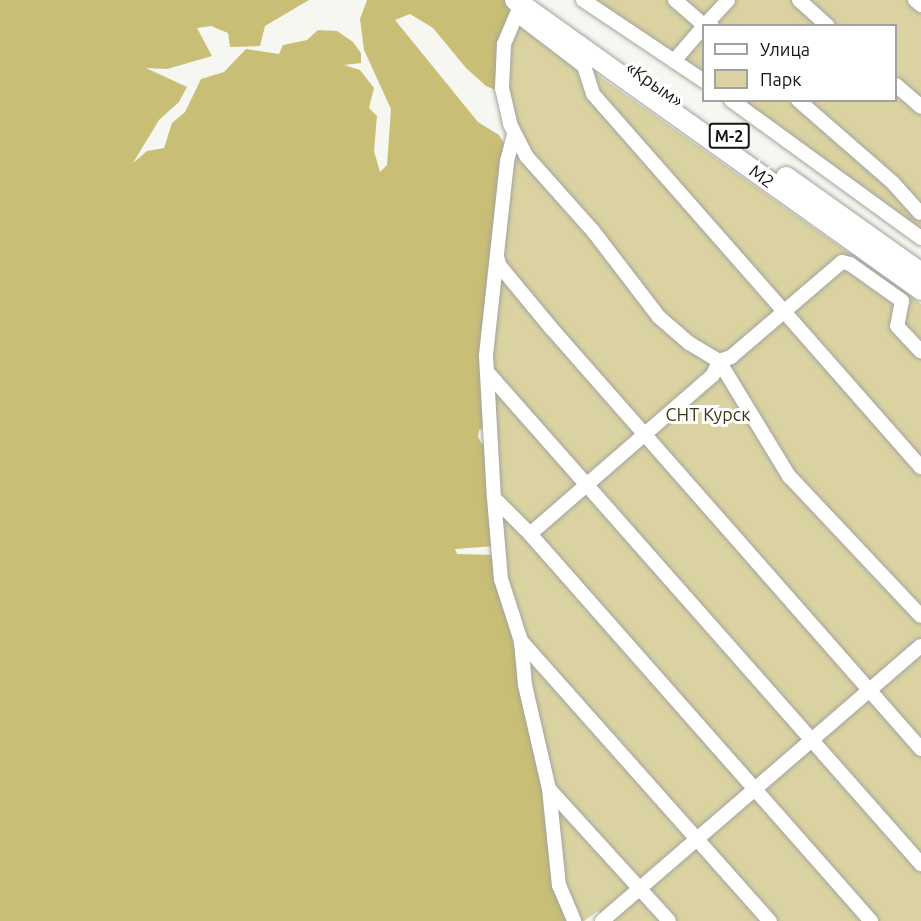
<!DOCTYPE html>
<meta charset="utf-8">
<style>
body{margin:0}
#map{position:relative;width:921px;height:921px;overflow:hidden;background:#f7f7f1;font-family:Ubuntu,sans-serif}
div>[style]{position:absolute}
[style*='--x']{left:calc(var(--x)*1px);top:calc(var(--y)*1px);width:calc(var(--w)*1px);rotate:calc(var(--a)*1deg)}
.green>*{inset:0;background:#dad3a1}
.forest>*{inset:0;background:#c8be75}
.roads{filter:drop-shadow(0 0 2px #a4a39e) drop-shadow(0 0 2px #a4a39e)}
.minor>*{height:14px;margin:-7px;padding:0 7px;transform-origin:7px;border-radius:7px;background:#fff}
.highway>*{height:20px;margin:-10px;padding:0 10px;transform-origin:10px;border-radius:10px;background:#fff}
span{translate:-50% -50%;white-space:nowrap;text-align:center;line-height:1.15;-webkit-text-stroke:6px #fff;paint-order:stroke}
.shield-label span{padding:2px 4px;background:#fff;border:2px solid;border-radius:4px;-webkit-text-stroke-width:0}
.shield-label{font-size:16px;color:#151513;font-weight:700}
.street-label{font-size:18px;color:#151513}
.park-label{font-size:18px;color:#3d3818}
.legend{position:absolute;left:702px;top:24px;width:195px;height:78px;box-sizing:border-box;background:#fff;border:2px solid #a1a1a1;margin:0;padding:8px 10px;list-style:none;font-size:18px;color:#151513}
.legend li{display:flex;align-items:center;gap:12px;height:30px}
.legend b{width:30px;border:2px solid #a1a1a1}
</style>
<div id="map">
<div class="green">
<i style="clip-path:polygon(587px 0,921px 0,921px 236px,736px 101px,896px 100px,896px 26px,704px 26px,703px 78px)"></i>
<i style="clip-path:polygon(517px 18px,921px 304px,921px 921px,607px 921px,598px 911px,584px 921px,576px 921px,570px 908px,526px 673px,539px 658px,522px 638px,502px 575px,498px 450px,490px 369px,510px 115px,505px 54px)"></i>
</div>
<div class="forest">
<i style="clip-path:polygon(0 0,309px 0,265px 26px,260px 46px,230px 47px,228px 33px,211px 26px,197px 28px,212px 56px,167px 69px,146px 68px,187px 87px,179px 102px,159px 120px,133px 163px,147px 151px,164px 148px,172px 123px,185px 112px,201px 79px,224px 72px,246px 49px,279px 54px,283px 45px,307px 40px,318px 30px,337px 31px,353px 42px,361px 53px,361px 63px,344px 65px,360px 70px,374px 88px,369px 108px,377px 116px,374px 151px,380px 172px,387px 165px,391px 109px,364px 50px,360px 19px,367px 0,505px 0,512px 4px,500px 92px,486px 86px,466px 68px,433px 28px,410px 14px,395px 20px,478px 122px,499px 135px,506px 147px,487px 426px,479px 430px,478px 437px,482px 444px,491px 447px,495px 546px,455px 549px,457px 554px,495px 555px,571px 921px,0 921px)"></i>
</div>
<div class="roads">
<div class="minor">
<i style="--x:583;--y:0;--w:146;--a:33.8"></i>
<i style="--x:675;--y:0;--w:38;--a:41"></i>
<i style="--x:704;--y:25;--w:8;--a:7"></i>
<i style="--x:799;--y:0;--w:39;--a:42"></i>
<i style="--x:915;--y:0;--w:8;--a:40"></i>
<i style="--x:521;--y:4;--w:43;--a:113"></i>
<i style="--x:504;--y:44;--w:44;--a:92.6"></i>
<i style="--x:502;--y:88;--w:37;--a:77"></i>
<i style="--x:510;--y:124;--w:37;--a:63"></i>
<i style="--x:527;--y:157;--w:99;--a:48.3"></i>
<i style="--x:593;--y:231;--w:108;--a:52.5"></i>
<i style="--x:659;--y:317;--w:40;--a:41"></i>
<i style="--x:689;--y:343;--w:35;--a:31"></i>
<i style="--x:719;--y:361;--w:135;--a:58.7"></i>
<i style="--x:789;--y:476;--w:192;--a:46.7"></i>
<i style="--x:517;--y:15;--w:84;--a:37.3"></i>
<i style="--x:584;--y:66;--w:29;--a:72"></i>
<i style="--x:593;--y:94;--w:497;--a:48.7"></i>
<i style="--x:704;--y:26;--w:35;--a:-47"></i>
<i style="--x:674;--y:61;--w:46;--a:-49.4"></i>
<i style="--x:896;--y:85;--w:33;--a:41"></i>
<i style="--x:731;--y:100;--w:235;--a:36"></i>
<i style="--x:798;--y:100;--w:126;--a:41.1"></i>
<i style="--x:893;--y:183;--w:40;--a:48"></i>
<i style="--x:514;--y:135;--w:28;--a:105"></i>
<i style="--x:507;--y:162;--w:195;--a:96.2"></i>
<i style="--x:486;--y:356;--w:142;--a:86.8"></i>
<i style="--x:494;--y:498;--w:51;--a:45"></i>
<i style="--x:530;--y:534;--w:242;--a:-41"></i>
<i style="--x:713;--y:375;--w:15;--a:-67"></i>
<i style="--x:497;--y:256;--w:9;--a:77"></i>
<i style="--x:499;--y:265;--w:83;--a:50.4"></i>
<i style="--x:552;--y:329;--w:559;--a:48.7"></i>
<i style="--x:719;--y:361;--w:13;--a:-18"></i>
<i style="--x:731;--y:357;--w:146;--a:-40.6"></i>
<i style="--x:842;--y:262;--w:8;--a:14"></i>
<i style="--x:850;--y:264;--w:64;--a:35.4"></i>
<i style="--x:902;--y:301;--w:25;--a:101"></i>
<i style="--x:897;--y:326;--w:35;--a:47"></i>
<i style="--x:488;--y:373;--w:655;--a:48.59"></i>
<i style="--x:494;--y:498;--w:81;--a:85.1"></i>
<i style="--x:501;--y:579;--w:65;--a:72.1"></i>
<i style="--x:521;--y:641;--w:44;--a:84.8"></i>
<i style="--x:525;--y:685;--w:107;--a:77"></i>
<i style="--x:549;--y:789;--w:97;--a:84.1"></i>
<i style="--x:559;--y:885;--w:39;--a:67"></i>
<i style="--x:530;--y:534;--w:516;--a:48.62"></i>
<i style="--x:521;--y:641;--w:375;--a:48.4"></i>
<i style="--x:549;--y:789;--w:178;--a:47.7"></i>
<i style="--x:602;--y:921;--w:421;--a:-40.8"></i>
</div>
<div class="highway">
<i style="--x:515;--y:0;--w:499;--a:35.5"></i>
<i style="--x:786;--y:177;--w:166;--a:35.4"></i>
</div>
</div>
<div class="shield-label">
<span style="left:729px;top:136px">М-2</span>
</div>
<div class="street-label">
<span style="left:655px;top:84px;rotate:35deg">«Крым»</span>
<span style="left:762px;top:176px;rotate:36deg">М2</span>
</div>
<div class="park-label">
<span style="left:708px;top:414px">СНТ Курск</span>
</div>
<ul class="legend">
<li><b style="height:8px;background:#fff"></b>Улица</li>
<li><b style="height:16px;background:#dad3a1"></b>Парк</li>
</ul>
</div>
